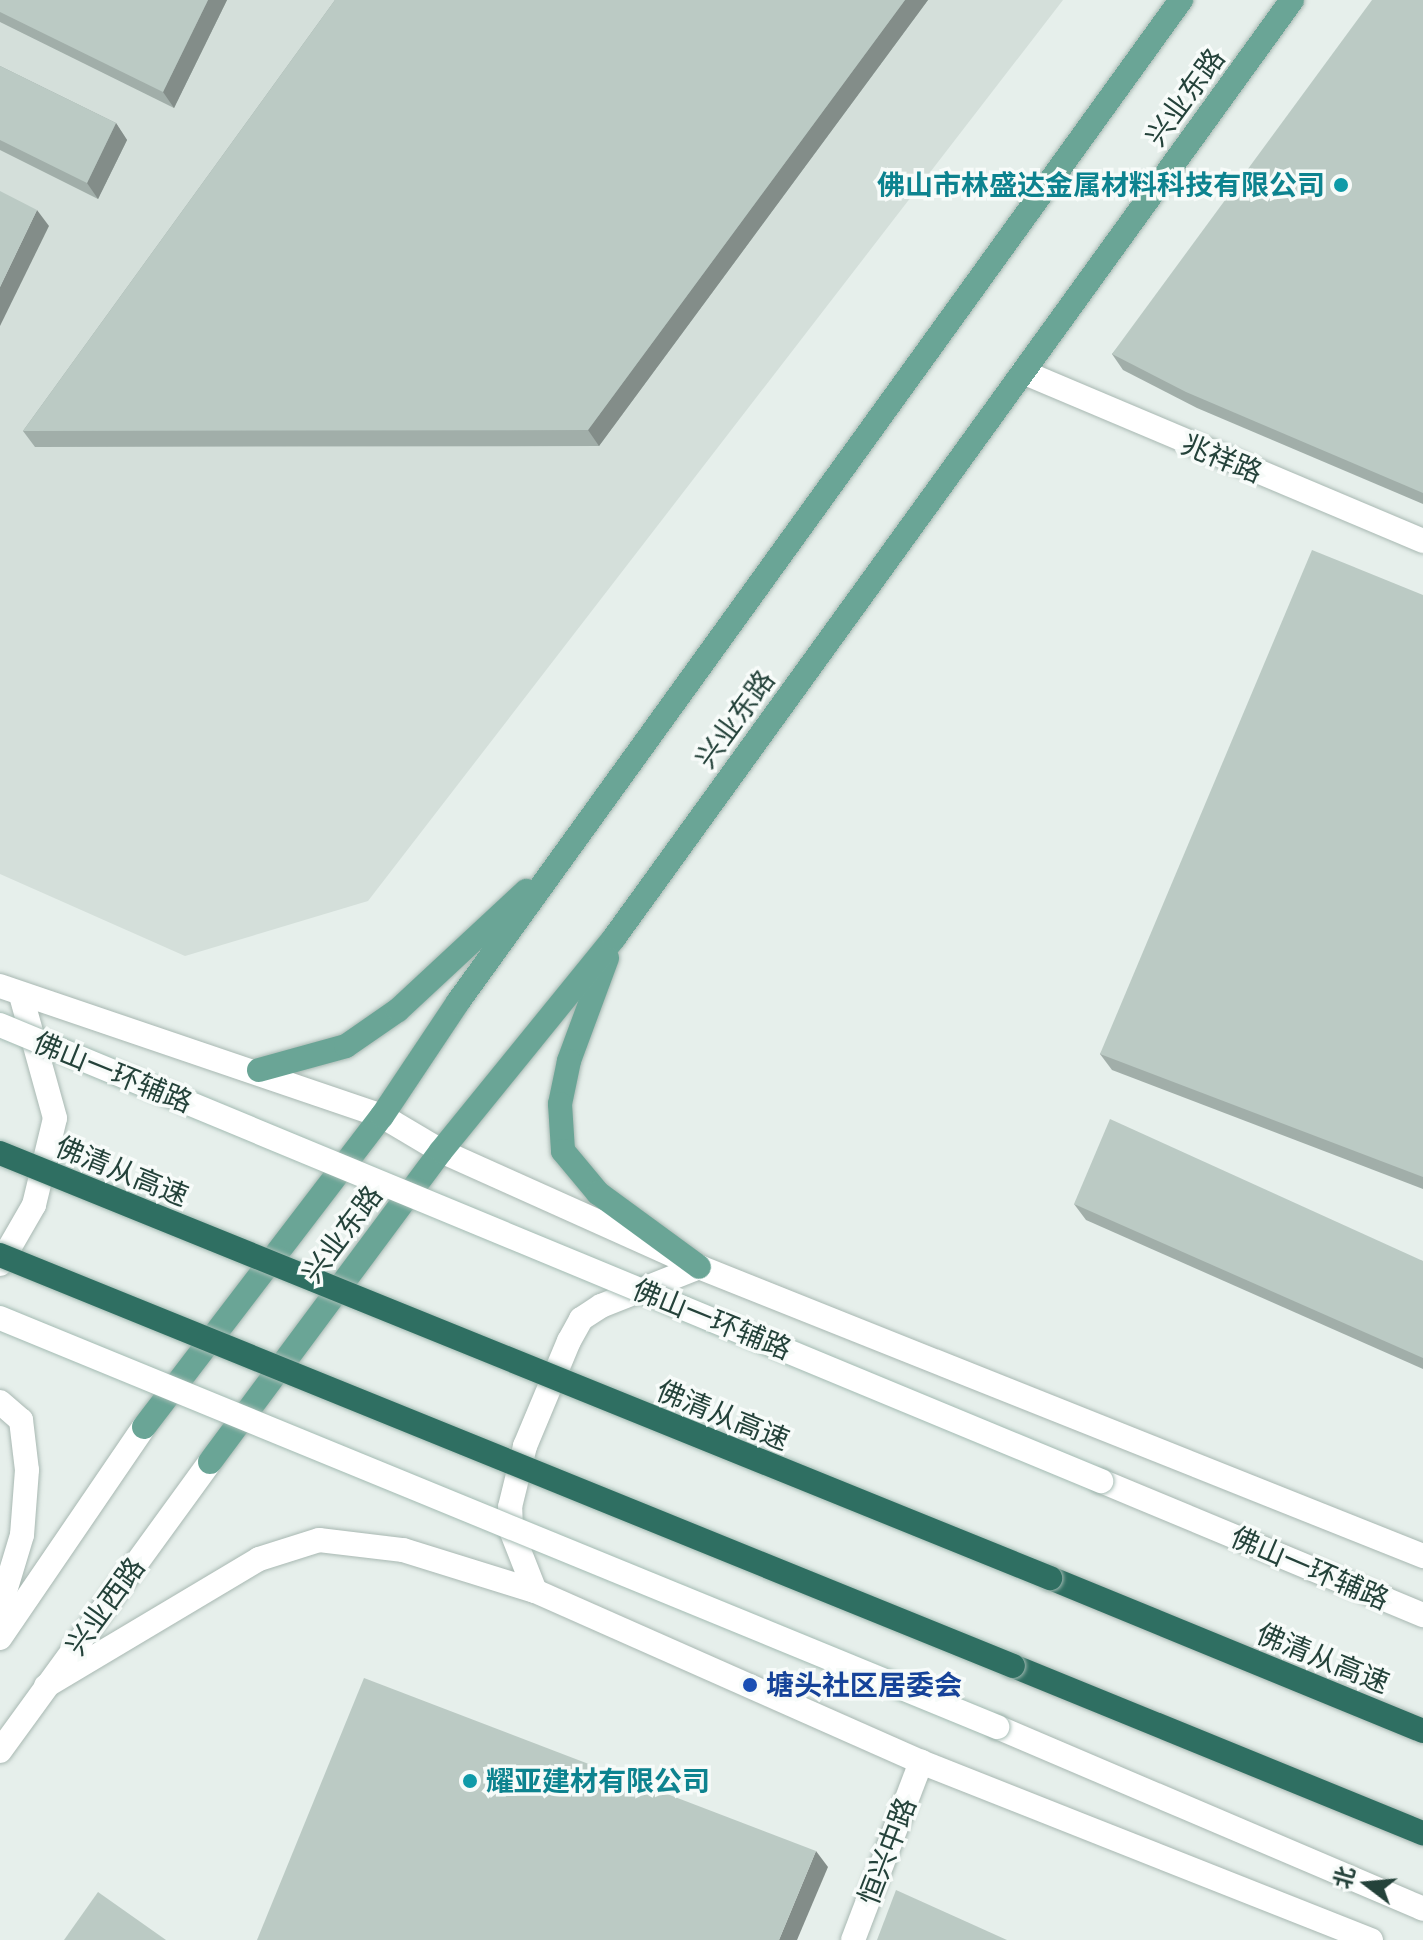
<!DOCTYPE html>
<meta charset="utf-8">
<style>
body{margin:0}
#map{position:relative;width:1423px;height:1940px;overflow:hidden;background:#e6efeb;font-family:"Golos Text","Noto Sans SC",sans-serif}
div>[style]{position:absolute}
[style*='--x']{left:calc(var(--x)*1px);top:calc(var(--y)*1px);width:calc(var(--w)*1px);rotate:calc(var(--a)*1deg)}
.built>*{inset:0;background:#d4dfda}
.roads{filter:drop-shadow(0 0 2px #a8b8b2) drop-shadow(0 0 2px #a8b8b2)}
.street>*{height:24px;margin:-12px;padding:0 12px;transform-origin:12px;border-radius:12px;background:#fff}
.secondary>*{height:24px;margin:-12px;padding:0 12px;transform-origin:12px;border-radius:12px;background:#fff}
.primary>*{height:24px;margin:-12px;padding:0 12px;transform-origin:12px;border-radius:12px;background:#6aa596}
.highway>*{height:24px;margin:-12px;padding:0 12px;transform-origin:12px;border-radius:12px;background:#2f6f62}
.bridges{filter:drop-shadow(0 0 2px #a4bbb3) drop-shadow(0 0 2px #a4bbb3)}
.secondary-bridge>*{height:24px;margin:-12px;padding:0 12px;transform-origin:12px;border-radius:12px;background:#fff}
.highway-bridge>*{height:24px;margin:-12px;padding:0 12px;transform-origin:12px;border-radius:12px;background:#2f6f62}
.wall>*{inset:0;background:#a1aea9}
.shaded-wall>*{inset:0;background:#838d89}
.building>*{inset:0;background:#bbcac4}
.dots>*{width:22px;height:22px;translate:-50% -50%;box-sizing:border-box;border:4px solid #f7fbf9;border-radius:50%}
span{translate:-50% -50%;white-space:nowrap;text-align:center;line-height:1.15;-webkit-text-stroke:7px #f7fbf9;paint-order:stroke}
.street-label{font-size:28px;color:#24423a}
.culture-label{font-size:28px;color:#0d838f;font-weight:700}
.right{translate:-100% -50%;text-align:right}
.left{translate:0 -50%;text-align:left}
.transit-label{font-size:28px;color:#164399;font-weight:700}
.north{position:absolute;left:1327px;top:1844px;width:80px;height:80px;-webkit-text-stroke:6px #f7fbf9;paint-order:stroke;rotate:286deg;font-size:22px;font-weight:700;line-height:32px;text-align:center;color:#24423a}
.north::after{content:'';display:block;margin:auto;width:28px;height:36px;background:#24423a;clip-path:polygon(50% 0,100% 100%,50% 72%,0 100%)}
</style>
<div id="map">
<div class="built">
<i style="clip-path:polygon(0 0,1063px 0,368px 901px,185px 956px,0 874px)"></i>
</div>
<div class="roads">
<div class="street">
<i style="--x:1023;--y:372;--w:434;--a:22.9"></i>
<i style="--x:853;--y:1940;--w:191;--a:-69.1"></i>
</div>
<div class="secondary">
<i style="--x:0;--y:986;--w:404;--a:18.8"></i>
<i style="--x:382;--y:1116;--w:69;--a:30.7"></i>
<i style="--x:441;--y:1151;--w:283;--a:24.2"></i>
<i style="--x:699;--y:1267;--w:780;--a:21.76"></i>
<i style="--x:0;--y:1264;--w:68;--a:-60"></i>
<i style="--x:34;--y:1205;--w:89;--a:-76.4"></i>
<i style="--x:55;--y:1118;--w:128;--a:-105.5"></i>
<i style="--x:0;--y:1402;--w:28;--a:41"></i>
<i style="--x:21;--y:1420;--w:50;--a:83.2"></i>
<i style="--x:27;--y:1470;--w:65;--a:94.4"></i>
<i style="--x:22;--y:1535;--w:76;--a:106.8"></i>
<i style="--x:1101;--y:1481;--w:349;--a:22.6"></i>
<i style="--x:535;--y:1591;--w:66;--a:-111.5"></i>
<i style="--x:511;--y:1530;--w:23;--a:-92"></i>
<i style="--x:510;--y:1507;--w:63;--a:-76.2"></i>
<i style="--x:525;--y:1446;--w:114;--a:-67.3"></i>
<i style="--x:569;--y:1341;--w:25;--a:-61"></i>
<i style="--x:581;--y:1319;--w:24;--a:-33"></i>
<i style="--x:601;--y:1306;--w:105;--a:-21.7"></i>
<i style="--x:0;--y:1638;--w:255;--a:-55.7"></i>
<i style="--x:46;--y:1686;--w:248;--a:-30.8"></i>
<i style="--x:259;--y:1559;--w:63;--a:-17.6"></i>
<i style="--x:319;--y:1540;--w:85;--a:6.8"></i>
<i style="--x:403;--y:1550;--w:138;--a:17.3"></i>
<i style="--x:535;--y:1591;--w:422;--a:23.9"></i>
<i style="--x:921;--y:1762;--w:484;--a:21.6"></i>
<i style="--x:997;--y:1727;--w:463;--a:23.1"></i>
<i style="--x:0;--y:1751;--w:357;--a:-54"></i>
</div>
<div class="primary">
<i style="--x:607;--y:958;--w:110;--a:110.3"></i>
<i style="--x:569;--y:1061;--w:44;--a:101.8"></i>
<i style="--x:560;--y:1104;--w:47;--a:86.3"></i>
<i style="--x:563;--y:1151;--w:55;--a:50.2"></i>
<i style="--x:598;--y:1193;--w:125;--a:36.2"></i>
<i style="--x:259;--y:1070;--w:90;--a:-15.4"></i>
<i style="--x:346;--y:1046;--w:63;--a:-34.7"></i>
<i style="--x:398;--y:1010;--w:175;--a:-42.9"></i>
<i style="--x:144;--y:1427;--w:392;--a:-52.6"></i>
<i style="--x:382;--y:1116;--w:137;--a:-56.3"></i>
<i style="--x:458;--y:1002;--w:1236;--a:-54.19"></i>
<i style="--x:210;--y:1462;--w:387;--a:-53.4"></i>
<i style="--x:441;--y:1151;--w:274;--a:-50.9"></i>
<i style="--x:614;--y:938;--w:1157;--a:-54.14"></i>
</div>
<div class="highway">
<i style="--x:1050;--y:1578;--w:403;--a:22.3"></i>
<i style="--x:1013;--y:1666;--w:443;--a:22.2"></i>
</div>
</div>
<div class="bridges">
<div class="secondary-bridge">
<i style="--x:0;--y:1025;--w:1192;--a:22.5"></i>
<i style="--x:0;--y:1318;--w:1078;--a:22.3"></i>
</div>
<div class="highway-bridge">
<i style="--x:0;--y:1153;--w:1133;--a:22.04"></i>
<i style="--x:0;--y:1255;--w:1093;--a:22.08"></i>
</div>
</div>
<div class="wall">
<i style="clip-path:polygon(0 0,227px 0,174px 108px,0 22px)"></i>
<i style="clip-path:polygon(335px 0,928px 0,599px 446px,35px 447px,23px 431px)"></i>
<i style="clip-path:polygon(1423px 0,1423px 504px,1197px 408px,1123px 370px,1112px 354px)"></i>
<i style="clip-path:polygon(0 66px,116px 123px,127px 140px,98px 199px,0 150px)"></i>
<i style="clip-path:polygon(1423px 595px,1423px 1189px,1112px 1070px,1100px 1054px)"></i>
<i style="clip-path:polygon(1074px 1204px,1423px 1261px,1423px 1369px,1086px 1220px)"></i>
</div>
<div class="shaded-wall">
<i style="clip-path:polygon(208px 0,227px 0,174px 108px,163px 92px)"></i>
<i style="clip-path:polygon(905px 0,928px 0,599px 446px,588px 430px)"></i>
<i style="clip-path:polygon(116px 123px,127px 140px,98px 199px,87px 183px)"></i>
<i style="clip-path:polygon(37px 210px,49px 226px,0 326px,0 287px)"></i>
<i style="clip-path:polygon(816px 1851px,828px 1867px,797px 1940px,779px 1940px)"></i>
</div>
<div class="building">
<i style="clip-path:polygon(0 0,208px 0,163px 92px,0 12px)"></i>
<i style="clip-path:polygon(335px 0,905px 0,588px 430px,23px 431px)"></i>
<i style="clip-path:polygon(1372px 0,1423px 0,1423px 493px,1186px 392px,1112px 354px)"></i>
<i style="clip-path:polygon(0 66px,116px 123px,87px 183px,0 140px)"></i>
<i style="clip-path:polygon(0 191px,37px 210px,0 287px)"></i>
<i style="clip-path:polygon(1312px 550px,1423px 595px,1423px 1177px,1100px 1054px)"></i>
<i style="clip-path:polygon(1110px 1119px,1423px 1261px,1423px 1358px,1074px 1204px)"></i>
<i style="clip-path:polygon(364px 1678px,816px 1851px,779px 1940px,257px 1940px)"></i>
<i style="clip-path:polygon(896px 1890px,1007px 1940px,877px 1940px)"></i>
<i style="clip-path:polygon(98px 1892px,166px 1940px,64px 1940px)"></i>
</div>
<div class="dots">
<i style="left:1341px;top:185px;background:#0f9aa8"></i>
<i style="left:750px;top:1685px;background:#1a4fb4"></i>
<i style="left:470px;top:1781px;background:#0f9aa8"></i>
</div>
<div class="street-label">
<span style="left:1185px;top:97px;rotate:-54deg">兴业东路</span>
<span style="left:1222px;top:458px;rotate:22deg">兆祥路</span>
<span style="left:735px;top:719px;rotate:-54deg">兴业东路</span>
<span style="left:113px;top:1072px;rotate:22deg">佛山一环辅路</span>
<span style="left:122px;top:1171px;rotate:22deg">佛清从高速</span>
<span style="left:342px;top:1234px;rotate:-53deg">兴业东路</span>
<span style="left:712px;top:1319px;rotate:22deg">佛山一环辅路</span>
<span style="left:723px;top:1415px;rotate:22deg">佛清从高速</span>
<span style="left:1310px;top:1568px;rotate:23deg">佛山一环辅路</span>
<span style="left:105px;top:1606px;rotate:-54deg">兴业西路</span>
<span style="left:1323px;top:1658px;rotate:22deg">佛清从高速</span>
<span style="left:887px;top:1851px;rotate:-69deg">恒兴中路</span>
</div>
<div class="culture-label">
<span class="right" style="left:1325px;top:185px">佛山市林盛达金属材料科技有限公司</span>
<span class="left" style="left:486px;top:1781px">耀亚建材有限公司</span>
</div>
<div class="transit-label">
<span class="left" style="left:766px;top:1685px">塘头社区居委会</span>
</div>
<div class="north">北</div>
</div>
